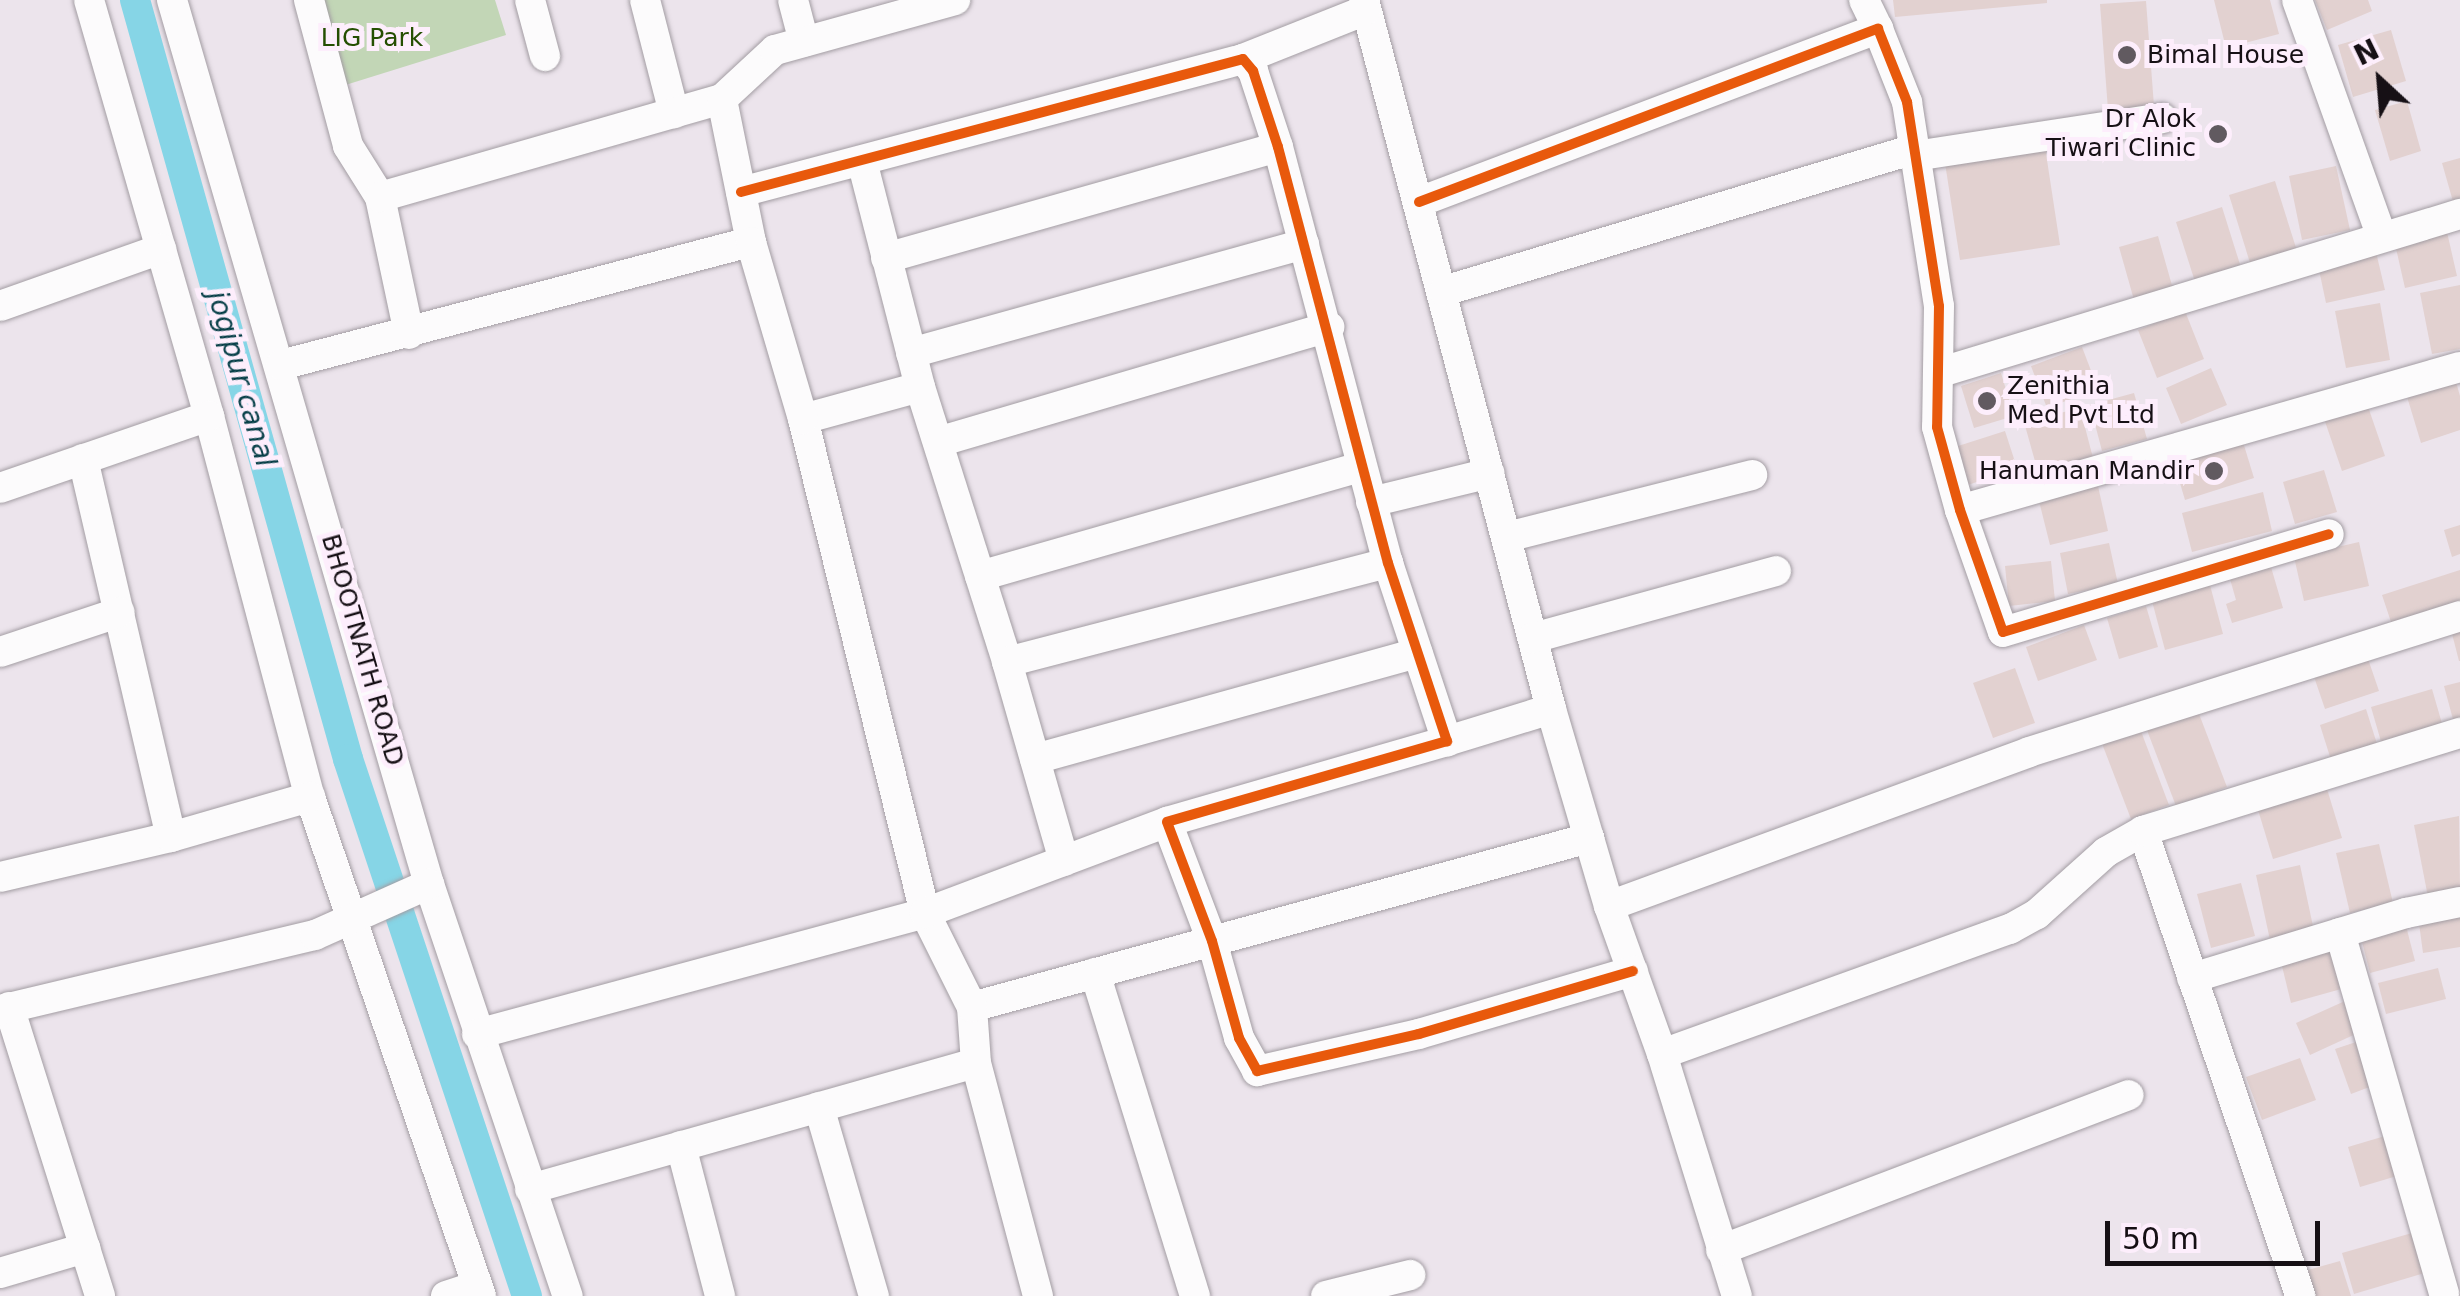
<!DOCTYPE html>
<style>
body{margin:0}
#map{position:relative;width:2460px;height:1296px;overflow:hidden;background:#ece4ec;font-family:"DejaVu Sans",sans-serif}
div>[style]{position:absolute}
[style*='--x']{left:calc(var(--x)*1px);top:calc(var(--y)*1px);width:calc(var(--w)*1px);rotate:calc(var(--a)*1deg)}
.green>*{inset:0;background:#c2d6b6}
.canal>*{height:30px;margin:-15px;padding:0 15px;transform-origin:15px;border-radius:15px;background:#86d5e6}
.building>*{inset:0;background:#e2d1d0}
.roads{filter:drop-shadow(0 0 2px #a39da3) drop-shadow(0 0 2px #a39da3)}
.minor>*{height:30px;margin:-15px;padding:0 15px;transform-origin:15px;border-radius:15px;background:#fcfbfc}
.cycleway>*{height:10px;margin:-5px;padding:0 5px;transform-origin:5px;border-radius:5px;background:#e8590c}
.dots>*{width:28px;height:28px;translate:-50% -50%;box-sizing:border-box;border:5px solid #fdeefc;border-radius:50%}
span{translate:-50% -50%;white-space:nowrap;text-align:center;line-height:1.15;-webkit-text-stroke:10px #fdeefc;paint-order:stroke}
.park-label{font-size:25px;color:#254f02}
.poi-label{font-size:25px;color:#161015}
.left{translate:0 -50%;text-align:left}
.right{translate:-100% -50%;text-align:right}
.street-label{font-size:25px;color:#161015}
.water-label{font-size:28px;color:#073f48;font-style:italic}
.north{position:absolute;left:2330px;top:30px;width:100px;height:100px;-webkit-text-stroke:8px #fdeefc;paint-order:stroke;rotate:334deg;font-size:28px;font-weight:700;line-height:40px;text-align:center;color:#161015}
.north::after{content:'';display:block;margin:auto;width:35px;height:45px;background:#161015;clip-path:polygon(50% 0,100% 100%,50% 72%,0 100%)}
.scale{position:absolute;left:2105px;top:1221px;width:215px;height:45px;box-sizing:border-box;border:5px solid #161015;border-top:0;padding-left:12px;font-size:30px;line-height:35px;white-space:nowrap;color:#161015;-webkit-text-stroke:8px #fdeefc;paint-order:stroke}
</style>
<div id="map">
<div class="green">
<i style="clip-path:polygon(319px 0,495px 0,506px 35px,339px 87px)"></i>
</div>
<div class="canal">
<i style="--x:135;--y:0;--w:788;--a:74.32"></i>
<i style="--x:348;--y:759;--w:566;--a:71.57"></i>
</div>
<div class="building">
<i style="clip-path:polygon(1893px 0,2047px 0,2047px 3px,1895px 17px)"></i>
<i style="clip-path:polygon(2214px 0,2270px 0,2279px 34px,2226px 48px)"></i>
<i style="clip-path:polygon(2315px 0,2368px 0,2372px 11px,2327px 30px)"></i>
<i style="clip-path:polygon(2146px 1px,2154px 106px,2108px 110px,2100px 4px)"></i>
<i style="clip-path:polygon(2391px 30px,2406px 81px,2353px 97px,2338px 45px)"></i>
<i style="clip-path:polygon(2407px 101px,2421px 151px,2390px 161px,2375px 110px)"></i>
<i style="clip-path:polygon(2045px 147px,2060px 245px,1960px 260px,1945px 163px)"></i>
<i style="clip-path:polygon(2460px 158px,2460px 203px,2454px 205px,2442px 163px)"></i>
<i style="clip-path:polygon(2336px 166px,2350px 230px,2302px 240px,2289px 176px)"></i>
<i style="clip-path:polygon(2275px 181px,2297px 251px,2251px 266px,2229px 195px)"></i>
<i style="clip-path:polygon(2222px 207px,2243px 274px,2197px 288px,2176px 222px)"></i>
<i style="clip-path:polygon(2447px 232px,2457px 276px,2405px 288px,2395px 244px)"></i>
<i style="clip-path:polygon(2158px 236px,2175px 296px,2136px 307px,2119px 247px)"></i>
<i style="clip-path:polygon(2376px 252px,2385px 290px,2326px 303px,2318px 265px)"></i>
<i style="clip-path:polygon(2460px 285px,2460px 349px,2432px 354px,2420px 293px)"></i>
<i style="clip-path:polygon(2380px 303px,2390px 360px,2346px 368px,2335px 311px)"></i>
<i style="clip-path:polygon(2185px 311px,2204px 359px,2157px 378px,2138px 330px)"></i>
<i style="clip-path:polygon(2082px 347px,2098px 389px,2047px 408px,2031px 366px)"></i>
<i style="clip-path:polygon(2211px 368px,2227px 405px,2181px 424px,2166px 388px)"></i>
<i style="clip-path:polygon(2001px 373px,2014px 416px,1974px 428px,1961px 386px)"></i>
<i style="clip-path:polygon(2454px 375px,2460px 396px,2460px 430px,2421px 443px,2405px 390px)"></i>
<i style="clip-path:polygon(2134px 393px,2147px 439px,2102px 451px,2090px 405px)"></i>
<i style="clip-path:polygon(2364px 395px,2385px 456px,2342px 471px,2321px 410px)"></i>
<i style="clip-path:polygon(2080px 408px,2093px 458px,2038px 472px,2024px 422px)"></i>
<i style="clip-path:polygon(2005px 431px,2017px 468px,1968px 485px,1955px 447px)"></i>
<i style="clip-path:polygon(2243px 442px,2254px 478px,2185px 500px,2174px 463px)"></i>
<i style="clip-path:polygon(2324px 470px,2337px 512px,2295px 524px,2283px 482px)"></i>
<i style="clip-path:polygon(2098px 486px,2108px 531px,2050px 545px,2039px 501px)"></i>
<i style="clip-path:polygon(2263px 492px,2272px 531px,2192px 552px,2182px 513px)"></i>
<i style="clip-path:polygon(2460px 525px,2460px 554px,2452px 557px,2444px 530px)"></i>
<i style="clip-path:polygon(2359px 542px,2369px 586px,2304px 601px,2294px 557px)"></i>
<i style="clip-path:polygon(2109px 543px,2118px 584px,2068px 594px,2060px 553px)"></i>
<i style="clip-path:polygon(2051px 561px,2055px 601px,2009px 606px,2005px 566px)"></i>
<i style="clip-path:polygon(2271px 567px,2283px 608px,2232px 623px,2226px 604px,2236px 600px,2230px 579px)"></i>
<i style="clip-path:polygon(2460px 570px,2460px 610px,2394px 631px,2382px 595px)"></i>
<i style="clip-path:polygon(2210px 585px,2223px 634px,2165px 650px,2152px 601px)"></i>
<i style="clip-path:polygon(2146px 606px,2158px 647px,2119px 659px,2107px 618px)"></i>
<i style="clip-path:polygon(2460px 623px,2460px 661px,2459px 661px,2450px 626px)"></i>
<i style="clip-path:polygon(2084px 625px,2097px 660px,2038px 681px,2026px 647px)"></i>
<i style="clip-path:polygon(2365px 650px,2379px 691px,2325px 709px,2311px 668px)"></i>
<i style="clip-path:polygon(2015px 668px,2035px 723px,1993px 738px,1973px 683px)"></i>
<i style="clip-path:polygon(2460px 682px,2460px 722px,2454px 723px,2444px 686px)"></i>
<i style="clip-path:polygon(2432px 689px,2443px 727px,2382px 745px,2371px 707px)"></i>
<i style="clip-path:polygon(2196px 706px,2227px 787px,2176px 806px,2145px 725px)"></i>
<i style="clip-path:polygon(2366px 709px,2377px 744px,2331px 760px,2320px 725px)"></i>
<i style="clip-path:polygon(2139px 726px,2169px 805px,2131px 819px,2101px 741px)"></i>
<i style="clip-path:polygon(2327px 789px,2342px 838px,2273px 859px,2258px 810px)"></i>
<i style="clip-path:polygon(2459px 816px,2460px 890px,2428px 897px,2414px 825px)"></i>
<i style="clip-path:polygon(2379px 844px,2393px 903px,2350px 913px,2336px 853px)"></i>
<i style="clip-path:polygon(2300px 865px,2314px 931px,2270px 940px,2256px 875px)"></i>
<i style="clip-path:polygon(2241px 883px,2255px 936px,2211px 948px,2197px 894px)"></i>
<i style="clip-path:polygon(2460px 910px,2460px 947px,2423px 953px,2418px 916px)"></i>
<i style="clip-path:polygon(2404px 918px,2415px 961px,2370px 973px,2359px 930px)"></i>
<i style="clip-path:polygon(2340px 942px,2352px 986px,2291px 1003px,2280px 958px)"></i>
<i style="clip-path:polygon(2438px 968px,2446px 999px,2386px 1014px,2378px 983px)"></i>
<i style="clip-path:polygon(2345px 1001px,2360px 1032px,2310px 1055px,2296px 1023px)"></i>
<i style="clip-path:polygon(2365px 1039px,2380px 1083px,2351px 1094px,2335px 1049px)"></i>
<i style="clip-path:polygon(2300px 1058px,2316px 1100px,2262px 1120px,2246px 1077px)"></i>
<i style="clip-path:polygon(2395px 1133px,2407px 1173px,2360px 1187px,2348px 1147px)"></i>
<i style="clip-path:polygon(2426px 1229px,2438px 1269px,2354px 1294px,2342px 1253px)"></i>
<i style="clip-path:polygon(2340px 1261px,2351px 1296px,2315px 1296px,2308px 1270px)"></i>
</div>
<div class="roads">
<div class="minor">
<i style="--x:89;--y:0;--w:433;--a:73.9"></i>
<i style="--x:209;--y:416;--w:394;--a:75.2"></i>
<i style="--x:310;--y:797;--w:527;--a:71.08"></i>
<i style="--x:172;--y:0;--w:921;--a:73.79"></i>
<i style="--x:429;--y:884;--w:435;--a:71.4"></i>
<i style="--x:309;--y:0;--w:151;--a:75"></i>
<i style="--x:348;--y:146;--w:60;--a:57.9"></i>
<i style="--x:380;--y:197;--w:140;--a:78"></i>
<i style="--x:530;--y:0;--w:58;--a:75"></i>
<i style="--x:645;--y:0;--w:117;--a:75.6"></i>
<i style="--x:793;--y:0;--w:43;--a:75.3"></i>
<i style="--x:1364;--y:0;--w:733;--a:75.22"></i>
<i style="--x:1551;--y:709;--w:205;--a:73.6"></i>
<i style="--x:1609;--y:906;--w:157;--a:70.3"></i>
<i style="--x:1662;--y:1054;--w:253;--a:72.8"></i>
<i style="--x:1864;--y:0;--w:32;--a:64"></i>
<i style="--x:2297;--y:0;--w:249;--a:70.3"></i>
<i style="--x:1243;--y:59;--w:132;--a:-21.7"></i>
<i style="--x:1915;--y:156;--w:250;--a:-8.7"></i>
<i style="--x:862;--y:161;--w:233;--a:75.6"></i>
<i style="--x:920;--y:387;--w:288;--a:72.4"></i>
<i style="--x:1007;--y:662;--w:207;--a:74"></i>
<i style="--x:741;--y:192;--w:519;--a:-14.84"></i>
<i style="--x:1243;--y:59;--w:16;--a:50"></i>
<i style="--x:1253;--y:71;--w:80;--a:71.8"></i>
<i style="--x:1278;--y:147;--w:430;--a:75.2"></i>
<i style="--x:1388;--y:563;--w:188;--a:71.7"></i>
<i style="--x:1447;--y:741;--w:291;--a:163.9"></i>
<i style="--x:1167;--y:822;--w:127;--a:69.3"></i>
<i style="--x:1212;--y:941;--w:101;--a:74.4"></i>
<i style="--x:1239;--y:1038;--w:38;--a:61"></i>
<i style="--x:1257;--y:1071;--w:166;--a:-12.9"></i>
<i style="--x:1419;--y:1034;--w:223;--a:-16.4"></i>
<i style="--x:380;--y:197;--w:356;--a:-16"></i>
<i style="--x:1419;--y:202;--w:491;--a:-20.7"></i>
<i style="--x:1878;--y:29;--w:79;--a:68.3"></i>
<i style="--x:1907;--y:102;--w:206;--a:81.1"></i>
<i style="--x:1939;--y:306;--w:121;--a:90.9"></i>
<i style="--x:1937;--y:427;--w:86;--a:74.5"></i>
<i style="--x:1960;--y:510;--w:129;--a:70.6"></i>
<i style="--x:2003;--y:632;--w:340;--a:-16.7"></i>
<i style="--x:886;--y:258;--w:407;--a:-15.8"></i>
<i style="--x:1444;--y:291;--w:491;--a:-16.8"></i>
<i style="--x:0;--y:306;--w:171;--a:-19.5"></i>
<i style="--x:911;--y:353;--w:408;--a:-15.5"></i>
<i style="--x:281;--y:365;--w:486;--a:-14.7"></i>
<i style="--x:751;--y:242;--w:146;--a:-101.5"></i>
<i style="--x:722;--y:99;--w:72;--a:-42.8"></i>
<i style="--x:775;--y:50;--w:187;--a:-15.5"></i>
<i style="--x:1938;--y:373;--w:546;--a:-16.94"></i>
<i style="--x:803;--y:419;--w:121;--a:-15.3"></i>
<i style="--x:938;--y:442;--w:408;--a:-16.4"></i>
<i style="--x:83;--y:459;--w:388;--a:76.9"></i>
<i style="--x:0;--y:488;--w:221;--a:-19"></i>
<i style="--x:1371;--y:502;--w:122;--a:-13.7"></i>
<i style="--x:1960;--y:510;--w:520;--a:-15.96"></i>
<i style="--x:1507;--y:537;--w:253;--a:-14.2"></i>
<i style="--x:980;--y:576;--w:396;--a:-16"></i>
<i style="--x:1533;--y:638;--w:252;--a:-15.4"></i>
<i style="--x:0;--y:652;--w:126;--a:-18.4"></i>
<i style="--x:1007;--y:662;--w:394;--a:-14.6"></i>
<i style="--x:1447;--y:741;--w:109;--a:-17.1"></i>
<i style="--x:1035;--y:759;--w:397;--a:-15.5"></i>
<i style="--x:2143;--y:831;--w:491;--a:71.3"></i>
<i style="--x:0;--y:877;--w:176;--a:-13.2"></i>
<i style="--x:171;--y:837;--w:145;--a:-16.1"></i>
<i style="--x:1609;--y:906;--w:447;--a:-20.1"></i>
<i style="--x:2029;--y:752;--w:452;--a:-17.5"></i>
<i style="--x:2340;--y:933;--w:375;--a:73.9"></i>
<i style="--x:1095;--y:973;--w:338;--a:72.8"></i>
<i style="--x:2192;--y:978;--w:224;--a:-16.9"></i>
<i style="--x:2406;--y:913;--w:55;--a:-11.5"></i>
<i style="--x:9;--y:1007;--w:303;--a:72.5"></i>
<i style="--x:972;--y:1007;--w:640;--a:-15.32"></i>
<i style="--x:0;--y:1010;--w:324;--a:-13.4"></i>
<i style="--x:315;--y:935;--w:125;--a:-24.1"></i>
<i style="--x:477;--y:1034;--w:464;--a:-15.1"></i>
<i style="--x:925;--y:913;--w:509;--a:-103.87"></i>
<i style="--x:803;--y:419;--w:184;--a:-106.4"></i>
<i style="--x:1662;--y:1054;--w:370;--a:-19.8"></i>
<i style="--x:2010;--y:929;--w:31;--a:-29"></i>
<i style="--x:2037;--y:914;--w:93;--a:-41.9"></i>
<i style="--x:2106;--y:852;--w:43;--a:-29.6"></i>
<i style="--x:2143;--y:831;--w:332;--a:-17.2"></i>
<i style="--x:819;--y:1107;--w:197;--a:73.8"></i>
<i style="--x:681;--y:1146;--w:155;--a:75.4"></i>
<i style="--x:530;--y:1189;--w:463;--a:-15.8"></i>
<i style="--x:1721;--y:1250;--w:436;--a:-20.8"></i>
<i style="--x:0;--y:1273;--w:89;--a:-16.4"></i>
<i style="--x:446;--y:1296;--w:33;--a:-18"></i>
<i style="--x:1038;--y:1296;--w:241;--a:-104.9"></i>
<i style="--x:976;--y:1063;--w:56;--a:-94.1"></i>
<i style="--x:972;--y:1007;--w:105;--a:-116.6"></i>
<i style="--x:925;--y:913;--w:259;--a:-20.6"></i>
<i style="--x:1326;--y:1296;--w:87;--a:-14"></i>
</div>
</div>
<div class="cycleway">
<i style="--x:741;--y:192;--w:519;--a:-14.84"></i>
<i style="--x:1243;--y:59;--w:16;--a:50"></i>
<i style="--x:1253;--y:71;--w:80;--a:71.8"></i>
<i style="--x:1278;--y:147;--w:430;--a:75.2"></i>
<i style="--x:1388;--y:563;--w:188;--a:71.7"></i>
<i style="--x:1447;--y:741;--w:291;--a:163.9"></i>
<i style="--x:1167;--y:822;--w:127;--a:69.3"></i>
<i style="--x:1212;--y:941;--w:101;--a:74.4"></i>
<i style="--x:1239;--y:1038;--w:38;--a:61"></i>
<i style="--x:1257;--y:1071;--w:166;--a:-12.9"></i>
<i style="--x:1419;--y:1034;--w:223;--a:-16.4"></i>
<i style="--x:1419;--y:202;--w:491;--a:-20.7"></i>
<i style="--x:1878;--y:29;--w:79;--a:68.3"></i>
<i style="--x:1907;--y:102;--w:206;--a:81.1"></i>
<i style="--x:1939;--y:306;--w:121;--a:90.9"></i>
<i style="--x:1937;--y:427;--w:86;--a:74.5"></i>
<i style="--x:1960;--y:510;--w:129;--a:70.6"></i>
<i style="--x:2003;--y:632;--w:340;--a:-16.7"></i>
</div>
<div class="dots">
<i style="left:2127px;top:55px;background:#615a60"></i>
<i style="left:2218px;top:134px;background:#615a60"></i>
<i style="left:1987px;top:401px;background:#615a60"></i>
<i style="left:2214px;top:471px;background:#615a60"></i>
</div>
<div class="park-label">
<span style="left:372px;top:38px">LIG Park</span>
</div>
<div class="poi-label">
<span class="left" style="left:2147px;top:55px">Bimal House</span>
<span class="right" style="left:2196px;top:134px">Dr Alok<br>Tiwari Clinic</span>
<span class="left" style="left:2007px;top:401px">Zenithia<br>Med Pvt Ltd</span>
<span class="right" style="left:2194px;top:471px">Hanuman Mandir</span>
</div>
<div class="street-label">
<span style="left:362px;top:650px;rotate:74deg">BHOOTNATH ROAD</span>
</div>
<div class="water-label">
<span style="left:241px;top:379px;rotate:74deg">jogipur canal</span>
</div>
<div class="north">N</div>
<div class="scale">50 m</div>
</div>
